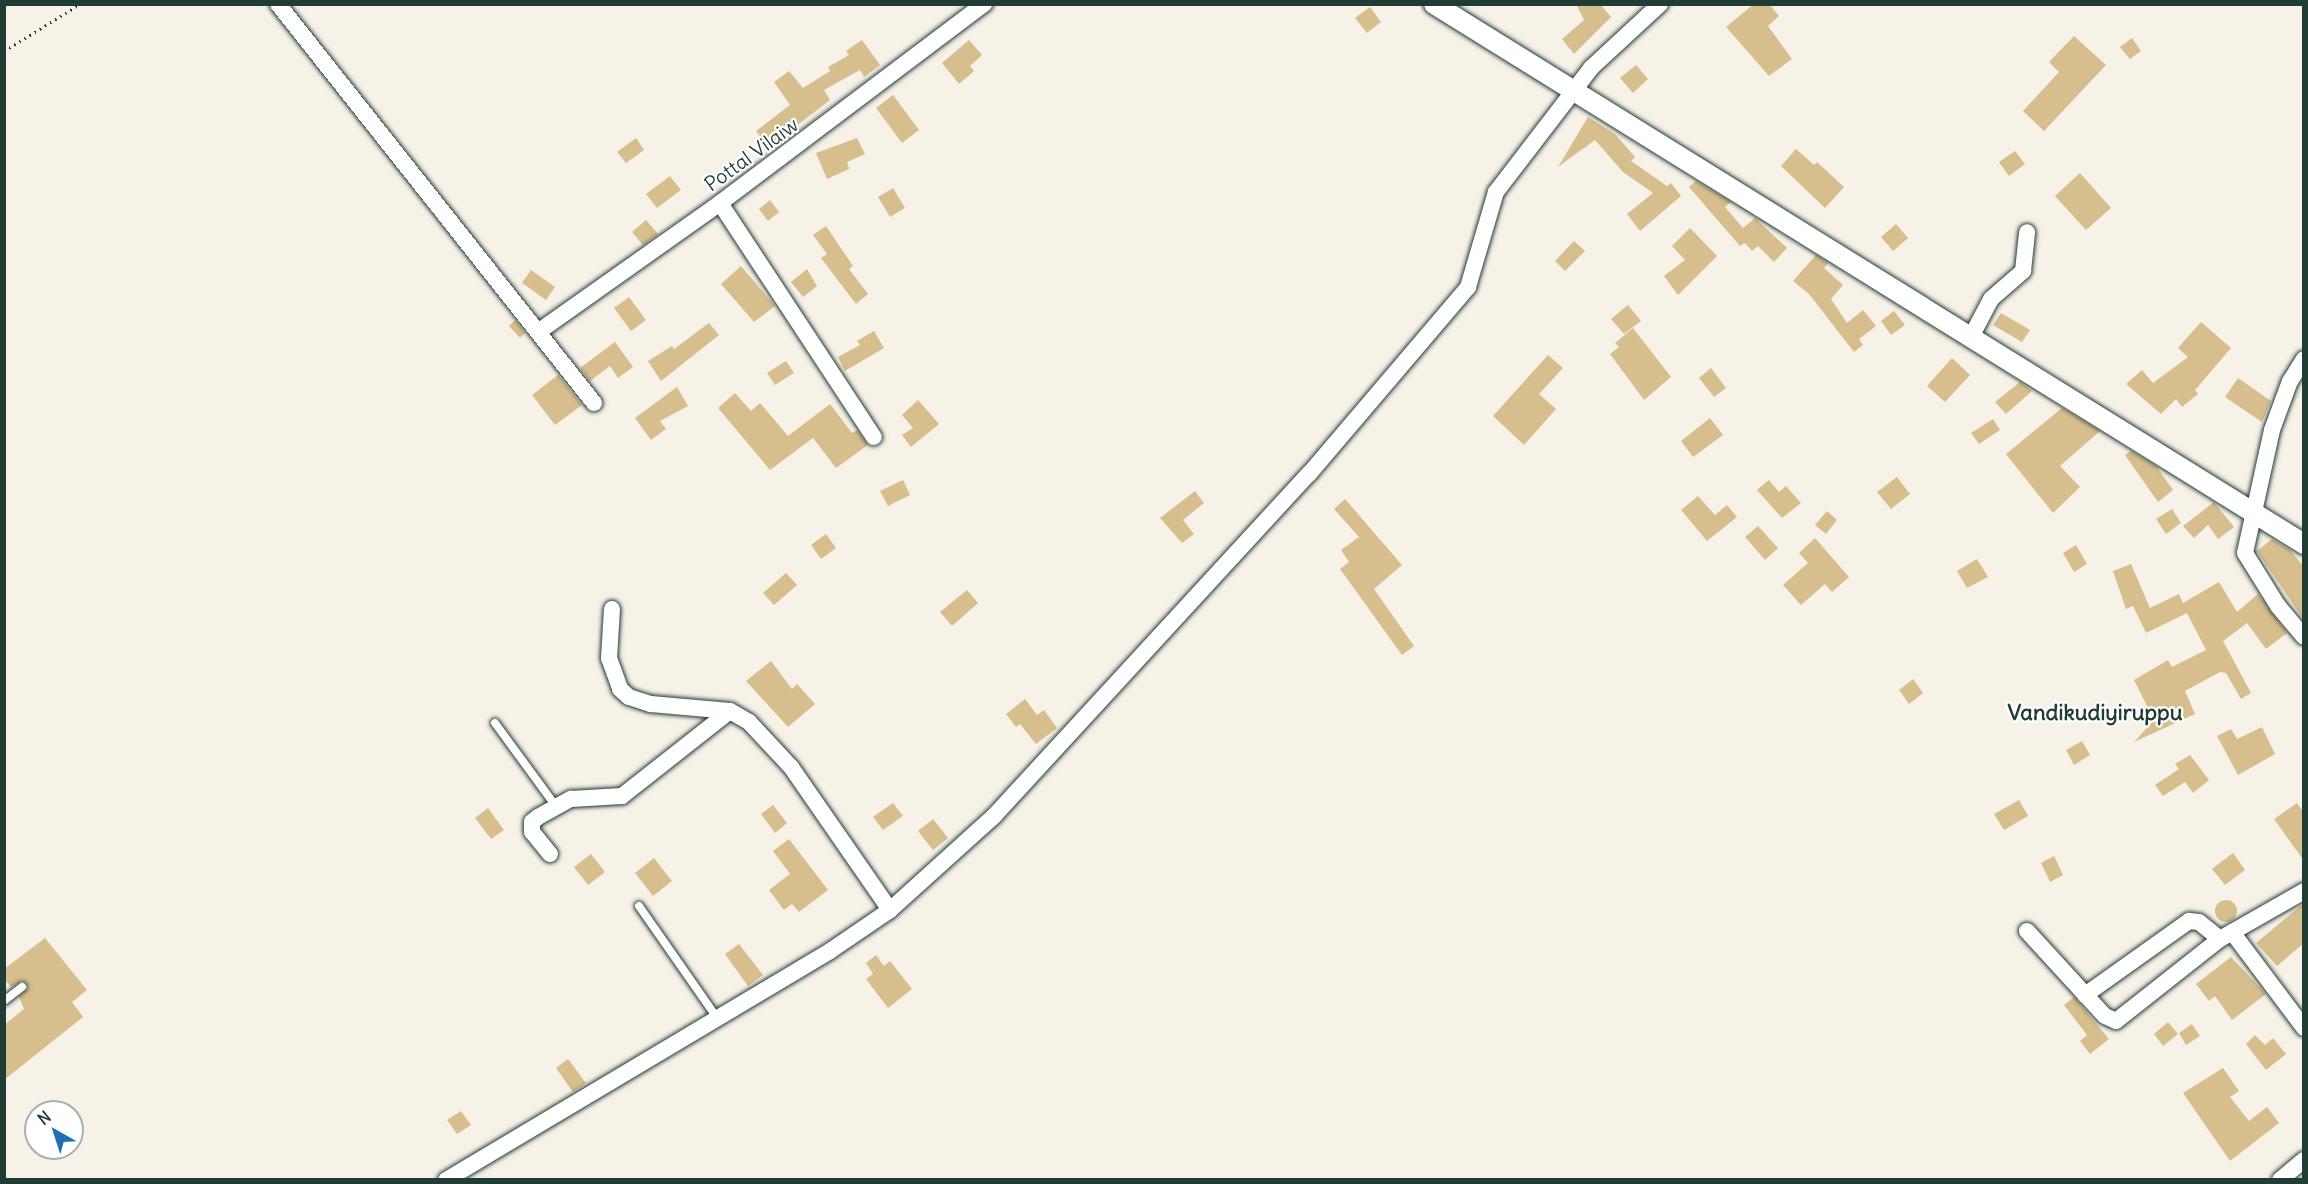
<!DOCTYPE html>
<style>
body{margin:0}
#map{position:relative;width:2308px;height:1184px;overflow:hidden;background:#f7f2e8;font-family:Delius,sans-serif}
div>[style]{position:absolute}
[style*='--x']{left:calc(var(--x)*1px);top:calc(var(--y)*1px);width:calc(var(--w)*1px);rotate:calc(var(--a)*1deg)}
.building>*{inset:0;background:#d7be8d}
.round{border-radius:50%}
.path>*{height:3px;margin-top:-1.5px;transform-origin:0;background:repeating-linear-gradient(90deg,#1f3d34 0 1.5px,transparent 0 6px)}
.roads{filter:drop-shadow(0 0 2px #1f3d34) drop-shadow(0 0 2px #1f3d34)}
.service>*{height:8px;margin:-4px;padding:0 4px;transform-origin:4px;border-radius:4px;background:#fff}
.minor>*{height:16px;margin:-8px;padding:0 8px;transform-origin:8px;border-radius:8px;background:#fff}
.tertiary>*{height:20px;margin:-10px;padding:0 10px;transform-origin:10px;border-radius:10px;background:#fff}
span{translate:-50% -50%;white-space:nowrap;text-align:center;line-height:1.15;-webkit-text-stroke:4.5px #fff;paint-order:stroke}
.street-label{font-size:20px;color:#1f3d34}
.quarter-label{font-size:22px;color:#1f3d34;font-weight:700}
.frame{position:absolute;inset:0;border:6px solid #1f3d34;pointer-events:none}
.north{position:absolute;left:24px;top:1100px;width:60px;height:60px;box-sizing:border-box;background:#fff;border:2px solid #a5b1ae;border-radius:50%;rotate:321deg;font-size:16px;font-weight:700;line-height:24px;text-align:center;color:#1f3d34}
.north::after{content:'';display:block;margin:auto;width:21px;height:27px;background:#1f6fb2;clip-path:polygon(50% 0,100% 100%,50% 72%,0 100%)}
</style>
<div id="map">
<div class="building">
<i style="clip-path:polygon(1576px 4px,1600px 4px,1611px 17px,1574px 54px,1562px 39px,1584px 20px)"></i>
<i style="clip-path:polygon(1754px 4px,1769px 4px,1779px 16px,1768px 26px,1792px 59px,1769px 76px,1726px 27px)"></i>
<i style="clip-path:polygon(1370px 7px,1381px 22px,1367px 33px,1355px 18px)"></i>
<i style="clip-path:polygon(2074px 36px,2106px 65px,2044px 131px,2023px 111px,2059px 72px,2049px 62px)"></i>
<i style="clip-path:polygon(2132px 38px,2141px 51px,2130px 59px,2120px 47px)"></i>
<i style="clip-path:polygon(862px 40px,880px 65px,864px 77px,860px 70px,824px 90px,830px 100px,769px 147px,756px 131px,790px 105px,774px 82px,789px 71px,803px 88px,830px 71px,828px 67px,849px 55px,846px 51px)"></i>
<i style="clip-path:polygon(969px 40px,982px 55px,970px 66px,974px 71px,959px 84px,942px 63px)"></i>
<i style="clip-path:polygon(1636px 65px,1648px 79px,1633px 93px,1620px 78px)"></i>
<i style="clip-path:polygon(893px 95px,919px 130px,902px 143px,876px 108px)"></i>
<i style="clip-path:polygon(1588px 117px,1615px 134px,1635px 157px,1631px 161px,1667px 186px,1671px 183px,1681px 196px,1640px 231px,1627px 214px,1653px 193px,1623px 172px,1595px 140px,1558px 167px)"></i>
<i style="clip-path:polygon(636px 138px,644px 150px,626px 163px,617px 152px)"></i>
<i style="clip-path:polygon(857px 138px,865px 154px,847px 162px,849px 169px,827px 179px,816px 153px)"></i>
<i style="clip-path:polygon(1796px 149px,1814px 165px,1817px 162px,1844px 187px,1825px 208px,1781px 166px)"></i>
<i style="clip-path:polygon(2015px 151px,2025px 164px,2009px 176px,1999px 162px)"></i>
<i style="clip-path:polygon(2080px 173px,2111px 208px,2086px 230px,2055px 196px)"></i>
<i style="clip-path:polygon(670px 176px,681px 190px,657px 208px,646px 194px)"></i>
<i style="clip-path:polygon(1696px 181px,1731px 202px,1725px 207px,1743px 228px,1755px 218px,1787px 248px,1774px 262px,1758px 246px,1752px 251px,1745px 243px,1740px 246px,1689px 187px)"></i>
<i style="clip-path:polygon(893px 188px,905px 208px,890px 217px,878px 197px)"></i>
<i style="clip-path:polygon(770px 200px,779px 212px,768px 221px,759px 209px)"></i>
<i style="clip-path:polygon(646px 220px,658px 234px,643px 245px,632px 232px)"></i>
<i style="clip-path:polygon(1896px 224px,1908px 238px,1893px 251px,1881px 237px)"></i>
<i style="clip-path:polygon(826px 226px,853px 266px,849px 269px,868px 294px,856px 304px,821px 258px,827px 254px,813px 235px)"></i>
<i style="clip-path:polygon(1690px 228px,1717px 256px,1678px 295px,1664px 276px,1685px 260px,1672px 246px)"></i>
<i style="clip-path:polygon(1574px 241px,1585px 251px,1565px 271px,1555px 261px)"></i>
<i style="clip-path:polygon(1816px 255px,1828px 263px,1824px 268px,1843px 285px,1831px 299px,1847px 323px,1863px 310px,1876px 326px,1859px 339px,1863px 345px,1854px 352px,1809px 294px,1793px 281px)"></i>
<i style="clip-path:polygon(741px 266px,775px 306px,754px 322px,721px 284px)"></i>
<i style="clip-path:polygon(807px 269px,817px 286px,803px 297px,791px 282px)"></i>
<i style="clip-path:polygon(531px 270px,555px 287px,546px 300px,522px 283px)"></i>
<i style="clip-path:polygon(629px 297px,646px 320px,631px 331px,614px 308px)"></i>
<i style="clip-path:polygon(1628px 305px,1641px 321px,1624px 334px,1611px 319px)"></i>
<i style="clip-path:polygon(1894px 311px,1905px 325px,1891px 335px,1881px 321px)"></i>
<i style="clip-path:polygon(2001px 313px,2030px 330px,2022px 342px,1993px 325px)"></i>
<i style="clip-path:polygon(515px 320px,525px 333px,520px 338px,509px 326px)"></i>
<i style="clip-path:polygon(2201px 322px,2231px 348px,2195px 390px,2198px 394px,2182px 407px,2176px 399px,2161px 414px,2126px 384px,2142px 370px,2153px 383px,2188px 357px,2178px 348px)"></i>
<i style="clip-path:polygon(709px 323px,719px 335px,661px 381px,648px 361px,672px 346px,674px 349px)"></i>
<i style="clip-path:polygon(1633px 328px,1671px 377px,1644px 400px,1610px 354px,1619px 347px,1615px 343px)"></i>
<i style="clip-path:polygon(874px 331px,884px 348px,845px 371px,838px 357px,860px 345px,857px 341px)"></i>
<i style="clip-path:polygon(615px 342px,633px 367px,618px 378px,610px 366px,590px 381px,580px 368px)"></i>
<i style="clip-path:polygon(1548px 355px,1563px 368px,1539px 394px,1556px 409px,1524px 445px,1493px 416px)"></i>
<i style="clip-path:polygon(1952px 358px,1970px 375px,1945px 402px,1927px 386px)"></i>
<i style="clip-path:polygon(786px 361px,794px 373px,775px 385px,767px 373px)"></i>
<i style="clip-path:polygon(1711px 368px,1726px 388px,1714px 397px,1699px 378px)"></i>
<i style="clip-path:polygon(558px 375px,582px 405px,555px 425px,532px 395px)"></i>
<i style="clip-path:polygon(2238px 378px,2271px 401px,2262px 422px,2225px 397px)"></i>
<i style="clip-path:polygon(2020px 382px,2032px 391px,2006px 414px,1995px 402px)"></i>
<i style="clip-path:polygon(677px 387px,688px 406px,660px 421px,666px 429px,651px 440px,635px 418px)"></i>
<i style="clip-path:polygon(735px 393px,751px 411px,760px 403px,788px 436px,830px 404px,852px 433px,857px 430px,868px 445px,836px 468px,813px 438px,770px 470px,718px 408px)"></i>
<i style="clip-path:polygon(918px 400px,939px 424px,911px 447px,902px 435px,913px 428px,902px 415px)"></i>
<i style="clip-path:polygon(2062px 408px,2100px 431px,2060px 466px,2080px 487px,2053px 513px,2006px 454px)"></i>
<i style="clip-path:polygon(1710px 418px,1723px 435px,1693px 457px,1681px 441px)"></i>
<i style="clip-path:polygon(1993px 419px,2000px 430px,1979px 444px,1971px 433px)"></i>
<i style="clip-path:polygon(2131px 451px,2156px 466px,2173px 490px,2158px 502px,2125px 455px)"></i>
<i style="clip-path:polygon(1897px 477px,1910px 494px,1891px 509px,1877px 492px)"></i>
<i style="clip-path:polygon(903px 480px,910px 495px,888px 506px,880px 491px)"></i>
<i style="clip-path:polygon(1769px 480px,1779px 492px,1786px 486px,1801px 503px,1782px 518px,1757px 490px)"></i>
<i style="clip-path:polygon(1195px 491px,1204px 503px,1183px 520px,1194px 534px,1182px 543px,1160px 518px)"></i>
<i style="clip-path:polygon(1698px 496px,1715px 515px,1727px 505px,1737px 517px,1707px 541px,1681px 510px)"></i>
<i style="clip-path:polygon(1345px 499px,1402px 565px,1374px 589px,1414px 646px,1402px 655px,1340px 569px,1349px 562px,1341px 550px,1359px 537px,1334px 509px)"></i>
<i style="clip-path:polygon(2214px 502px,2234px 527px,2218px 539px,2208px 525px,2194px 538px,2183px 526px)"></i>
<i style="clip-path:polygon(2172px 509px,2181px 523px,2166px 534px,2156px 519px)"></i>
<i style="clip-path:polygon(1827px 511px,1837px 520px,1826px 534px,1815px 525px)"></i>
<i style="clip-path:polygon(1758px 526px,1778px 548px,1765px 560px,1745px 537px)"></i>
<i style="clip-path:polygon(826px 534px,836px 548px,821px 559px,811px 545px)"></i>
<i style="clip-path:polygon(1815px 538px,1849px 577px,1832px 592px,1825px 584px,1801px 605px,1783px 585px,1808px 563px,1799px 553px)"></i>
<i style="clip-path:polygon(2272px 539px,2290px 550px,2304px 567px,2304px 620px,2257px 551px)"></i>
<i style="clip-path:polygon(2076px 545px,2087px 564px,2074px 572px,2063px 553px)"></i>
<i style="clip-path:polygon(1977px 559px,1988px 577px,1967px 588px,1957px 571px)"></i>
<i style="clip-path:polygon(2131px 564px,2150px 608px,2179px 594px,2183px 603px,2219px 582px,2237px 612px,2258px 594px,2287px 633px,2266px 649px,2247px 623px,2223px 641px,2251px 693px,2241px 699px,2226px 673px,2220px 672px,2185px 691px,2195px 714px,2134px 742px,2154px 720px,2134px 680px,2168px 660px,2172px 667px,2206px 650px,2187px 613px,2146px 633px,2133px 606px,2126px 609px,2113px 571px)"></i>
<i style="clip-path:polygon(786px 573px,797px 585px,774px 605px,763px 593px)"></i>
<i style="clip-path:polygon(967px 590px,978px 603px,952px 626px,940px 612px)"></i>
<i style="clip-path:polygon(771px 661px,792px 689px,797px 684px,815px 704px,788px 727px,746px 681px)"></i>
<i style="clip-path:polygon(1913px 679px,1923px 693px,1909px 704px,1899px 690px)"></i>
<i style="clip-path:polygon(1025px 699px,1037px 715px,1044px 710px,1057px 728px,1036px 744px,1020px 724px,1016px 727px,1006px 714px)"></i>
<i style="clip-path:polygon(2262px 727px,2275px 754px,2238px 775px,2217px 736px,2231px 729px,2237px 739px)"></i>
<i style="clip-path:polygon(2082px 741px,2090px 755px,2074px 765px,2066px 750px)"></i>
<i style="clip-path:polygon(2190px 755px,2209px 780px,2193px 793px,2185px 782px,2163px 796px,2155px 785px,2179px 769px,2175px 764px)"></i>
<i style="clip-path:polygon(2019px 800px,2028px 816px,2004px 830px,1994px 814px)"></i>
<i style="clip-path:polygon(893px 803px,903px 816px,883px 830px,873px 817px)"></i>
<i style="clip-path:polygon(2297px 803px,2304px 813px,2304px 861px,2274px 819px)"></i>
<i style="clip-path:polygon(773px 805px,787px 823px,775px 833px,761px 814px)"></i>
<i style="clip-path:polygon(488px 808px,504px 830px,491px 839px,475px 818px)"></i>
<i style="clip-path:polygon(933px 819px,948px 838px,933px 850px,918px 831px)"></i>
<i style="clip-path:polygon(789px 839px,828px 890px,799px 912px,792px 904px,784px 910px,769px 890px,790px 874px,773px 851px)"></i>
<i style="clip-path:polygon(2233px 853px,2245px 870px,2225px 885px,2212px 869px)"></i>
<i style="clip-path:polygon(591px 854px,605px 872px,588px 885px,574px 867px)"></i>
<i style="clip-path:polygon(2054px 856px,2063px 875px,2050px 882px,2041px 863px)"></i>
<i style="clip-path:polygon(654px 858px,672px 881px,653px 896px,635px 873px)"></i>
<i class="round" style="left:2215px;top:900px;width:22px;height:22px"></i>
<i style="clip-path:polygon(2304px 903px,2304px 943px,2277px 966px,2256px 943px)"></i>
<i style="clip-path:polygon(45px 938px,87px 990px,72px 1002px,83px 1017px,4px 1080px,4px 1025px,24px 1009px,19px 997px,28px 987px,22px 981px,11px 987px,4px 979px,4px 969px)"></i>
<i style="clip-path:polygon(739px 944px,763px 975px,748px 986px,725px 954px)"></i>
<i style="clip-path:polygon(876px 955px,884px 966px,890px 961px,912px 989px,888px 1008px,866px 979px,873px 974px,866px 963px)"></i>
<i style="clip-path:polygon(2231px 957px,2266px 994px,2232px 1020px,2215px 996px,2209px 1001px,2196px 984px)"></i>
<i style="clip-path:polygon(2074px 997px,2109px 1039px,2090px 1054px,2080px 1041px,2087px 1035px,2064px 1005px)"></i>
<i style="clip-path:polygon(2168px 1022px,2178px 1034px,2163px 1046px,2154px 1034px)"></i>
<i style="clip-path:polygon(2192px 1024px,2200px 1036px,2186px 1045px,2179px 1033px)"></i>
<i style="clip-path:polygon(2255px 1035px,2265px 1045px,2273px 1038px,2286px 1054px,2266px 1070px,2246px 1044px)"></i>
<i style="clip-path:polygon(568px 1059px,586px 1083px,573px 1092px,556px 1068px)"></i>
<i style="clip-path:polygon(2223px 1068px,2239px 1091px,2230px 1097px,2249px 1121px,2267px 1107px,2279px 1123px,2230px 1161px,2183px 1093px)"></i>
<i style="clip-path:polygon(461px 1111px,471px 1125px,457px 1134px,447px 1120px)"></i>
</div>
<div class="path">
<i style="--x:4;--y:51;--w:89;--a:-31.7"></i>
</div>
<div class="roads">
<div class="service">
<i style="--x:495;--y:723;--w:102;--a:53.8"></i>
<i style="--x:639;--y:906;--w:136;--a:55.1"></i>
<i style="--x:4;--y:1001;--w:23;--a:-38"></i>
</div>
<div class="minor">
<i style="--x:278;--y:4;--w:509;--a:51.62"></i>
<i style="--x:720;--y:203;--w:280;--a:56.7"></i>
<i style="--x:538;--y:332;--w:223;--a:-35.3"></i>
<i style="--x:720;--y:203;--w:331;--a:-37"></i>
<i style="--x:1971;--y:337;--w:43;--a:-62.2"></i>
<i style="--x:1991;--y:299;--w:43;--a:-41.2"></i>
<i style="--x:2023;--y:271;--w:39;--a:-84"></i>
<i style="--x:2304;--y:359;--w:26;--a:122"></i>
<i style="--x:2290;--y:381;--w:52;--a:110.2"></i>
<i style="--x:2272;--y:430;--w:126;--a:102.4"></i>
<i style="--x:2245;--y:553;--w:62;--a:58.1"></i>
<i style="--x:2278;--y:606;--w:40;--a:50"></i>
<i style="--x:612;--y:609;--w:49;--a:93.5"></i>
<i style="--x:609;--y:658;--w:33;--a:70"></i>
<i style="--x:620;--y:689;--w:12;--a:42"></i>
<i style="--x:629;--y:697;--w:23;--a:18"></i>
<i style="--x:651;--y:704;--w:79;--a:5.1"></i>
<i style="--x:730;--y:711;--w:22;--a:30"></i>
<i style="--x:749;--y:722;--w:62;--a:47"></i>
<i style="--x:791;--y:767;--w:174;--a:55.3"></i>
<i style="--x:550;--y:854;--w:28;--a:-129"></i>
<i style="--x:532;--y:832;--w:10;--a:-90"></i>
<i style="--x:532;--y:822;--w:8;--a:-40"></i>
<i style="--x:538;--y:817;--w:38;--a:-29"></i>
<i style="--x:571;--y:799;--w:51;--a:-3.4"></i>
<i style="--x:622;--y:796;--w:137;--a:-38.2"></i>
<i style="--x:2027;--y:931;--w:115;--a:47.5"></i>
<i style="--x:2105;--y:1016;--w:12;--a:24"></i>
<i style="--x:2116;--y:1021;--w:132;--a:-38.3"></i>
<i style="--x:2220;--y:939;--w:97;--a:-29.7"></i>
<i style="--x:2232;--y:932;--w:120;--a:53.1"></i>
<i style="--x:2085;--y:995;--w:128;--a:-35.4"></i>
<i style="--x:2189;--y:921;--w:10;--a:6"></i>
<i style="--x:2199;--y:922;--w:27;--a:39"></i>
<i style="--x:446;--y:1180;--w:447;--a:-30.8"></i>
<i style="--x:830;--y:951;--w:73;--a:-34.3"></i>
<i style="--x:890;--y:910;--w:140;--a:-42.1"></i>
<i style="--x:994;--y:816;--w:465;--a:-47.4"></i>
<i style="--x:1309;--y:474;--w:245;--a:-49.6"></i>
<i style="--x:1468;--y:287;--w:99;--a:-73.6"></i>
<i style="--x:1496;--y:192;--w:156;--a:-52.5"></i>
<i style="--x:1591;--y:68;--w:94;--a:-42.8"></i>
<i style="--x:2280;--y:1180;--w:31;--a:-40"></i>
</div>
<div class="tertiary">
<i style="--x:1434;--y:4;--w:1024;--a:31.83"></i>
</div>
</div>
<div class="street-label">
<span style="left:751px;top:154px;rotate:-36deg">Pottal Vilaiw</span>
</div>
<div class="quarter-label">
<span style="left:2095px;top:713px">Vandikudiyiruppu</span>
</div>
<div class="frame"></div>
<div class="north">N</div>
</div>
